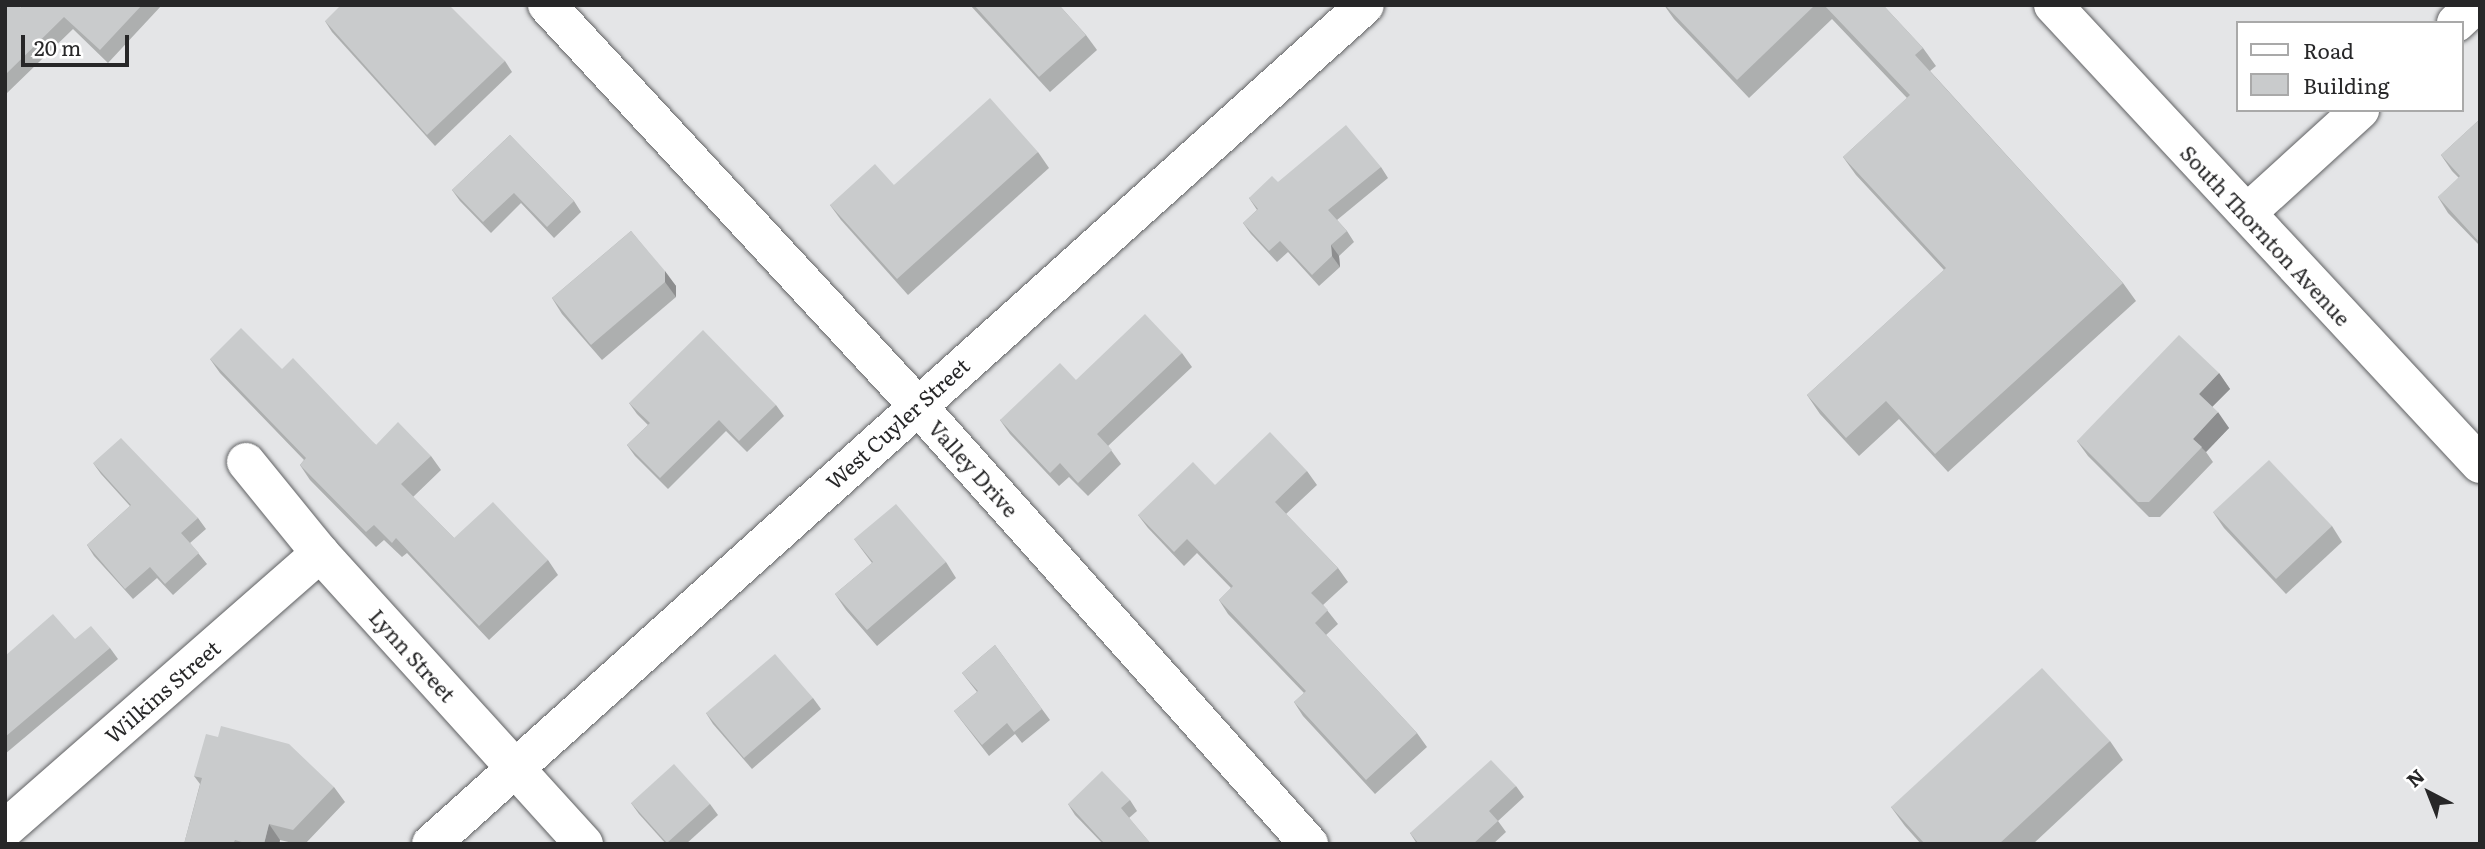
<!DOCTYPE html>
<style>
body{margin:0}
#map{position:relative;width:2485px;height:849px;overflow:hidden;background:#e4e5e7;font-family:Literata,serif}
div>[style]{position:absolute}
[style*='--x']{left:calc(var(--x)*1px);top:calc(var(--y)*1px);width:calc(var(--w)*1px);rotate:calc(var(--a)*1deg)}
.roads{filter:drop-shadow(0 0 2px #606163) drop-shadow(0 0 2px #606163)}
.street>*{height:38px;margin:-19px;padding:0 19px;transform-origin:19px;border-radius:19px;background:#fff}
.secondary>*{height:38px;margin:-19px;padding:0 19px;transform-origin:19px;border-radius:19px;background:#fff}
.wall>*{inset:0;background:#adafaf}
.shaded-wall>*{inset:0;background:#8d8e8f}
.building>*{inset:0;background:#c9cbcc}
span{translate:-50% -50%;white-space:nowrap;text-align:center;line-height:1.15;-webkit-text-stroke:5px #fff;paint-order:stroke}
.street-label{font-size:21px;color:#272728}
.frame{position:absolute;inset:0;border:7px solid #272728;pointer-events:none}
.legend{position:absolute;left:2236px;top:21px;width:228px;height:91px;box-sizing:border-box;background:#fff;border:2px solid #a9a9a9;margin:0;padding:9px 12px;list-style:none;font-size:21px;color:#272728}
.legend li{display:flex;align-items:center;gap:14px;height:35px}
.legend b{width:35px;border:2px solid #a9a9a9}
.north{position:absolute;left:2394px;top:758px;width:70px;height:70px;-webkit-text-stroke:5px #fff;paint-order:stroke;rotate:318deg;font-size:19px;font-weight:700;line-height:28px;text-align:center;color:#272728}
.north::after{content:'';display:block;margin:auto;width:24px;height:32px;background:#272728;clip-path:polygon(50% 0,100% 100%,50% 72%,0 100%)}
.scale{position:absolute;left:21px;top:35px;width:108px;height:32px;box-sizing:border-box;border:4px solid #272728;border-top:0;padding-left:9px;font-size:21px;line-height:24px;white-space:nowrap;color:#272728;-webkit-text-stroke:5px #fff;paint-order:stroke}
</style>
<div id="map">
<div class="roads">
<div class="street">
<i style="--x:547;--y:5;--w:545;--a:47.23"></i>
<i style="--x:917;--y:405;--w:589;--a:48.24"></i>
<i style="--x:246;--y:462;--w:117;--a:50.9"></i>
<i style="--x:320;--y:553;--w:393;--a:47.8"></i>
<i style="--x:5;--y:829;--w:419;--a:-41.2"></i>
<i style="--x:431;--y:844;--w:1255;--a:-41.93"></i>
</div>
<div class="secondary">
<i style="--x:2053;--y:5;--w:627;--a:47.07"></i>
<i style="--x:2456;--y:23;--w:26;--a:-43"></i>
<i style="--x:2247;--y:213;--w:153;--a:-42.3"></i>
</div>
</div>
<div class="wall">
<i style="clip-path:polygon(5px 5px,21px 8px,23px 5px,162px 5px,108px 63px,73px 29px,5px 95px)"></i>
<i style="clip-path:polygon(970px 5px,1059px 5px,1086px 35px,1097px 50px,1050px 92px)"></i>
<i style="clip-path:polygon(1664px 5px,1883px 5px,1923px 48px,1936px 66px,1930px 71px,2123px 283px,2136px 301px,1948px 472px,1899px 419px,1859px 456px,1820px 414px,1807px 395px,1944px 270px,1856px 175px,1843px 157px,1907px 98px,1832px 19px,1749px 98px,1674px 19px)"></i>
<i style="clip-path:polygon(325px 21px,505px 61px,512px 72px,435px 146px,332px 32px)"></i>
<i style="clip-path:polygon(2480px 119px,2480px 246px,2448px 213px,2438px 197px,2459px 178px,2452px 171px,2441px 155px)"></i>
<i style="clip-path:polygon(510px 135px,574px 201px,581px 212px,554px 238px,521px 203px,491px 233px,460px 201px,452px 190px)"></i>
<i style="clip-path:polygon(1038px 152px,1049px 168px,908px 295px,841px 220px,830px 205px,894px 185px)"></i>
<i style="clip-path:polygon(1381px 167px,1388px 178px,1337px 220px,1347px 231px,1354px 242px,1339px 256px,1340px 267px,1319px 286px,1288px 252px,1277px 262px,1251px 234px,1243px 223px,1257px 210px,1249px 198px,1278px 182px)"></i>
<i style="clip-path:polygon(631px 231px,676px 286px,676px 297px,602px 360px,562px 314px,552px 298px)"></i>
<i style="clip-path:polygon(1182px 353px,1192px 367px,1108px 446px,1121px 464px,1088px 496px,1069px 477px,1059px 486px,1010px 434px,1000px 420px,1076px 380px)"></i>
<i style="clip-path:polygon(210px 359px,282px 369px,376px 445px,431px 456px,441px 470px,413px 497px,454px 538px,548px 560px,558px 575px,489px 640px,407px 553px,402px 557px,384px 540px,376px 547px,310px 480px,300px 465px,304px 460px,220px 373px)"></i>
<i style="clip-path:polygon(2219px 373px,2230px 389px,2212px 407px,2229px 428px,2206px 452px,2213px 462px,2160px 517px,2149px 517px,2088px 456px,2077px 441px)"></i>
<i style="clip-path:polygon(629px 403px,776px 405px,784px 416px,747px 452px,726px 431px,668px 489px,635px 456px,627px 445px,648px 425px,637px 414px)"></i>
<i style="clip-path:polygon(93px 463px,198px 518px,206px 529px,190px 543px,207px 564px,173px 595px,157px 578px,133px 599px,94px 556px,87px 545px,130px 506px,101px 474px)"></i>
<i style="clip-path:polygon(1307px 471px,1317px 485px,1286px 514px,1338px 568px,1348px 582px,1323px 605px,1338px 624px,1326px 635px,1417px 733px,1427px 747px,1375px 794px,1303px 716px,1294px 702px,1304px 693px,1228px 614px,1219px 600px,1231px 588px,1197px 553px,1184px 566px,1148px 528px,1138px 515px,1215px 485px)"></i>
<i style="clip-path:polygon(2213px 512px,2332px 526px,2342px 542px,2286px 594px,2224px 528px)"></i>
<i style="clip-path:polygon(854px 539px,946px 562px,956px 578px,877px 646px,846px 610px,835px 594px,872px 563px)"></i>
<i style="clip-path:polygon(75px 639px,110px 648px,118px 659px,5px 754px,5px 656px)"></i>
<i style="clip-path:polygon(995px 645px,1050px 720px,1022px 743px,1015px 734px,989px 756px,954px 711px,977px 692px,962px 673px)"></i>
<i style="clip-path:polygon(813px 698px,821px 709px,752px 769px,713px 724px,706px 713px)"></i>
<i style="clip-path:polygon(2110px 741px,2123px 760px,2033px 844px,1921px 844px,1905px 826px,1891px 807px)"></i>
<i style="clip-path:polygon(194px 776px,334px 787px,345px 802px,305px 844px,297px 844px,280px 840px,279px 844px,184px 844px,200px 784px)"></i>
<i style="clip-path:polygon(1516px 786px,1524px 797px,1498px 821px,1506px 832px,1493px 844px,1417px 844px,1410px 833px)"></i>
<i style="clip-path:polygon(1130px 800px,1137px 811px,1129px 818px,1151px 844px,1103px 844px,1075px 815px,1068px 804px)"></i>
<i style="clip-path:polygon(631px 803px,710px 804px,718px 815px,686px 844px,666px 844px,639px 814px)"></i>
</div>
<div class="shaded-wall">
<i style="clip-path:polygon(1331px 245px,1339px 256px,1340px 267px,1332px 256px)"></i>
<i style="clip-path:polygon(665px 271px,676px 286px,676px 297px,665px 282px)"></i>
<i style="clip-path:polygon(2219px 373px,2230px 389px,2210px 409px,2199px 394px)"></i>
<i style="clip-path:polygon(2218px 412px,2229px 428px,2206px 452px,2193px 439px)"></i>
<i style="clip-path:polygon(269px 824px,280px 840px,279px 844px,264px 844px)"></i>
</div>
<div class="building">
<i style="clip-path:polygon(5px 5px,18px 5px,21px 8px,23px 5px,142px 5px,100px 50px,64px 17px,5px 75px)"></i>
<i style="clip-path:polygon(341px 5px,449px 5px,505px 61px,427px 135px,325px 21px)"></i>
<i style="clip-path:polygon(974px 5px,1059px 5px,1086px 35px,1039px 77px)"></i>
<i style="clip-path:polygon(1665px 5px,1815px 5px,1737px 80px)"></i>
<i style="clip-path:polygon(1824px 5px,1883px 5px,1923px 48px,1915px 55px,2123px 283px,1935px 454px,1886px 401px,1846px 438px,1807px 395px,1946px 268px,1843px 157px,1910px 95px)"></i>
<i style="clip-path:polygon(990px 98px,1038px 152px,897px 279px,830px 205px,875px 164px,894px 185px)"></i>
<i style="clip-path:polygon(2480px 119px,2480px 243px,2438px 197px,2460px 176px,2441px 155px)"></i>
<i style="clip-path:polygon(1346px 125px,1381px 167px,1328px 210px,1347px 231px,1331px 245px,1332px 256px,1312px 275px,1280px 241px,1269px 251px,1243px 223px,1258px 209px,1249px 198px,1272px 176px,1278px 182px)"></i>
<i style="clip-path:polygon(510px 135px,574px 201px,547px 227px,514px 193px,483px 222px,452px 190px)"></i>
<i style="clip-path:polygon(631px 231px,665px 271px,665px 282px,591px 345px,552px 298px)"></i>
<i style="clip-path:polygon(1145px 314px,1182px 353px,1097px 434px,1112px 450px,1078px 483px,1060px 463px,1050px 473px,1000px 420px,1060px 363px,1076px 380px)"></i>
<i style="clip-path:polygon(241px 328px,282px 369px,293px 358px,376px 445px,398px 422px,431px 456px,401px 484px,454px 538px,493px 502px,548px 560px,479px 626px,396px 538px,392px 543px,374px 525px,366px 532px,300px 465px,306px 458px,210px 359px)"></i>
<i style="clip-path:polygon(703px 330px,776px 405px,739px 441px,719px 420px,660px 478px,627px 445px,650px 423px,629px 403px)"></i>
<i style="clip-path:polygon(2179px 335px,2219px 373px,2199px 394px,2218px 412px,2193px 439px,2202px 447px,2149px 502px,2138px 502px,2077px 441px)"></i>
<i style="clip-path:polygon(1270px 432px,1307px 471px,1275px 502px,1338px 568px,1311px 593px,1328px 610px,1315px 623px,1417px 733px,1366px 780px,1294px 702px,1306px 691px,1219px 600px,1233px 586px,1187px 539px,1174px 552px,1138px 515px,1193px 462px,1215px 485px)"></i>
<i style="clip-path:polygon(121px 438px,198px 518px,181px 533px,199px 553px,165px 584px,150px 567px,125px 589px,87px 545px,131px 505px,93px 463px)"></i>
<i style="clip-path:polygon(2269px 460px,2332px 526px,2276px 579px,2213px 512px)"></i>
<i style="clip-path:polygon(896px 504px,946px 562px,867px 630px,835px 594px,873px 562px,854px 539px)"></i>
<i style="clip-path:polygon(53px 614px,75px 639px,91px 626px,110px 648px,5px 737px,5px 656px)"></i>
<i style="clip-path:polygon(995px 645px,1042px 709px,1014px 732px,1007px 723px,982px 745px,954px 711px,978px 691px,962px 673px)"></i>
<i style="clip-path:polygon(775px 654px,813px 698px,744px 758px,706px 713px)"></i>
<i style="clip-path:polygon(2042px 668px,2110px 741px,1999px 844px,1925px 844px,1891px 807px)"></i>
<i style="clip-path:polygon(221px 726px,289px 744px,334px 787px,293px 830px,269px 824px,264px 844px,248px 844px,235px 840px,233px 844px,184px 844px,202px 778px,194px 776px,206px 734px,218px 737px)"></i>
<i style="clip-path:polygon(1491px 760px,1516px 786px,1489px 811px,1498px 821px,1473px 844px,1419px 844px,1410px 833px)"></i>
<i style="clip-path:polygon(674px 764px,710px 804px,667px 843px,631px 803px)"></i>
<i style="clip-path:polygon(1102px 771px,1130px 800px,1121px 808px,1151px 844px,1105px 844px,1068px 804px)"></i>
</div>
<div class="street-label">
<span style="left:2266px;top:235px;rotate:47deg">South Thornton Avenue</span>
<span style="left:897px;top:423px;rotate:-42deg">West Cuyler Street</span>
<span style="left:974px;top:468px;rotate:48deg">Valley Drive</span>
<span style="left:413px;top:655px;rotate:48deg">Lynn Street</span>
<span style="left:162px;top:691px;rotate:-41deg">Wilkins Street</span>
</div>
<div class="frame"></div>
<ul class="legend">
<li><b style="height:9px;background:#fff"></b>Road</li>
<li><b style="height:19px;background:#c9cbcc"></b>Building</li>
</ul>
<div class="north">N</div>
<div class="scale">20 m</div>
</div>
